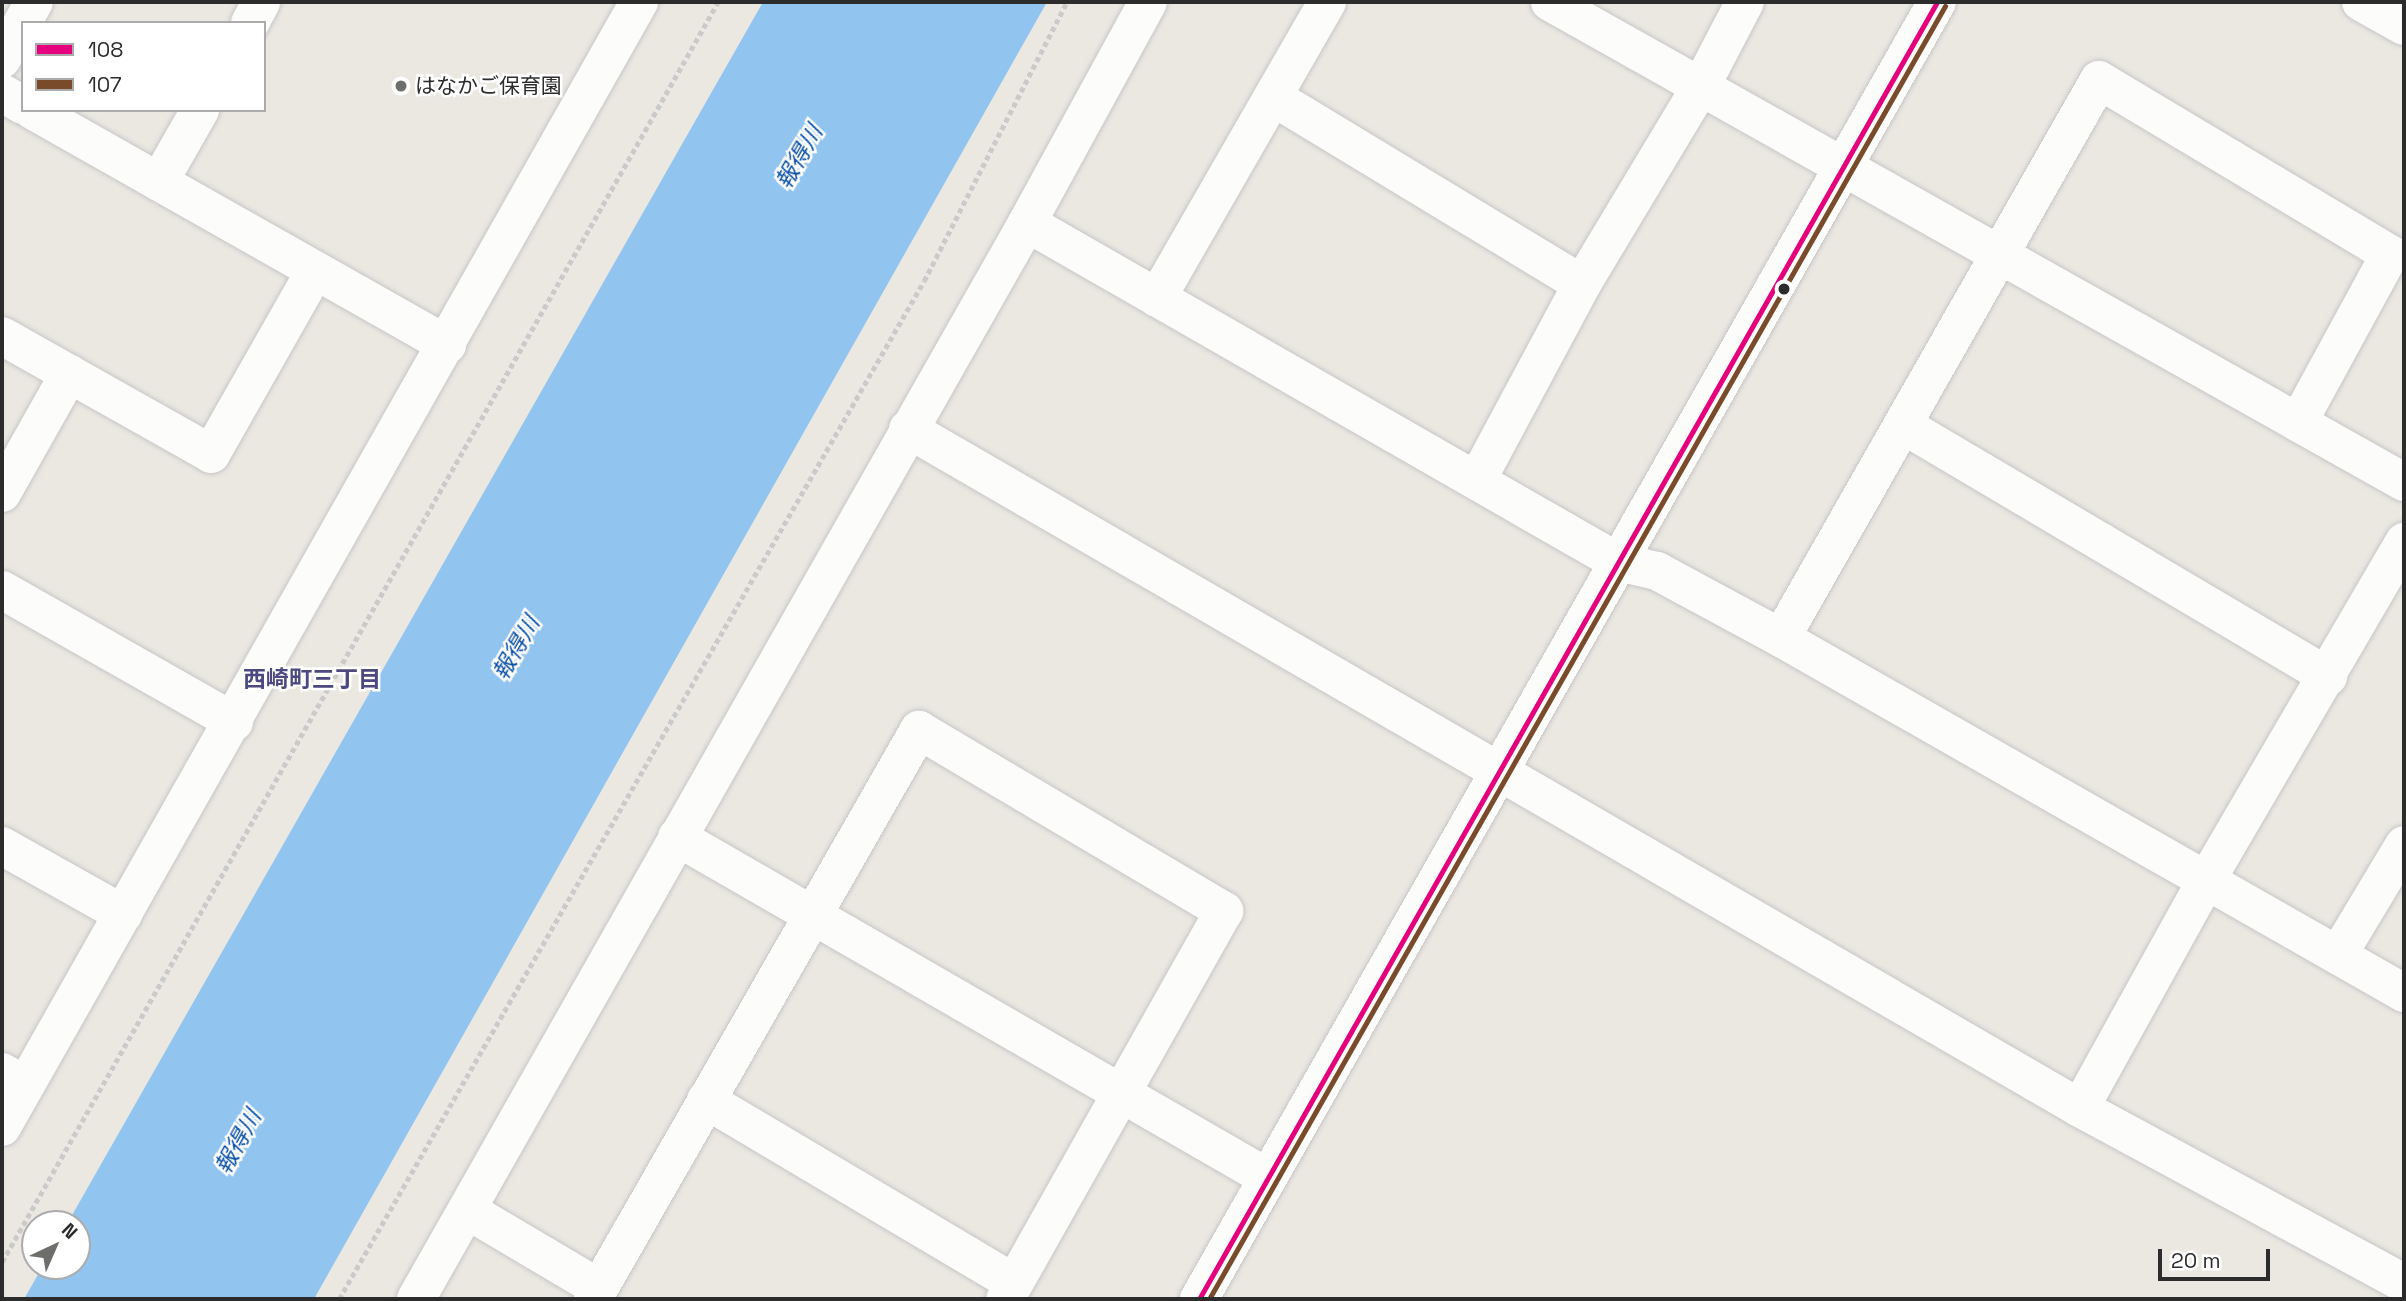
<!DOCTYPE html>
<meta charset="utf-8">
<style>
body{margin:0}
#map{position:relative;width:2406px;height:1301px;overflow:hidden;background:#eae8e1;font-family:"Space Grotesk","Noto Sans JP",sans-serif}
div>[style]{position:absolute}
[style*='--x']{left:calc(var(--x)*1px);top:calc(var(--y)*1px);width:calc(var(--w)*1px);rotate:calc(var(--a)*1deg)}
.water>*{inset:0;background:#91c4ef}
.path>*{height:4.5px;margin-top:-2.25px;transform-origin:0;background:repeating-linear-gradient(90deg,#cacac9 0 5px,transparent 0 8.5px)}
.roads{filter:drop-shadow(0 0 2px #c8c6c7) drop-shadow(0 0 2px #c8c6c7)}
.street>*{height:38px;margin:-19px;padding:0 19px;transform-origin:19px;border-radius:19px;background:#fcfcfa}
.secondary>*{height:38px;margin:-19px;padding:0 19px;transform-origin:19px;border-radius:19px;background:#fcfcfa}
.bus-1>*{height:5px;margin:-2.5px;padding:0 2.5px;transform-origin:2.5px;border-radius:2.5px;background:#e5007d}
.bus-2>*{height:5px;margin:-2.5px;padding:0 2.5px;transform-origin:2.5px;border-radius:2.5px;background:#7a4b2a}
.dots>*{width:19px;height:19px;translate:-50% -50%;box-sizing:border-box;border:4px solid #fff;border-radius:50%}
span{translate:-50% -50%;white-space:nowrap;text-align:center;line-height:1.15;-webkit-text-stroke:5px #fff;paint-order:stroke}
.poi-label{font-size:21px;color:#2c2c2c}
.left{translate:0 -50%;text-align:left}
.water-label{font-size:23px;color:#064da5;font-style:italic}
.neighbourhood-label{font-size:23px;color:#4b497f;font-weight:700}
.frame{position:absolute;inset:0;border:4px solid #2c2c2c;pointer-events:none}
.legend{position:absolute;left:21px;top:21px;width:245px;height:91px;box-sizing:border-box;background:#fff;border:2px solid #ababab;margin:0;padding:9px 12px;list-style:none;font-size:21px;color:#2c2c2c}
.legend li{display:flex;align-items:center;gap:14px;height:35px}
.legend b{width:35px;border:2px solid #ababab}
.north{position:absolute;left:21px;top:1210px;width:70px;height:70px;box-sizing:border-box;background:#fff;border:2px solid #ababab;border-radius:50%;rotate:44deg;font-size:19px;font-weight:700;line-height:28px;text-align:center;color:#2c2c2c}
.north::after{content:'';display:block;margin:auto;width:24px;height:32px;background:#6e6e6b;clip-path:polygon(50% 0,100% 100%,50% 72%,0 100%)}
.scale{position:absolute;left:2158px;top:1249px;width:112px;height:32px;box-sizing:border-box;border:4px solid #2c2c2c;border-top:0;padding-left:9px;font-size:21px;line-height:24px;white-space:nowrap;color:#2c2c2c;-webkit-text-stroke:5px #fff;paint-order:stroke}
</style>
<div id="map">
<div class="water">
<i style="clip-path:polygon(763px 2px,1047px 2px,314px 1299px,24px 1299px,43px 1266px,77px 1266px,77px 1224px,67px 1224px)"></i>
</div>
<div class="path">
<i style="--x:2;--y:1262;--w:1449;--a:-60.39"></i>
<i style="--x:339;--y:1299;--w:1174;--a:-60.12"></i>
<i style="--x:924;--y:281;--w:314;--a:-62.9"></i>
</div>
<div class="roads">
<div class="street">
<i style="--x:1550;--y:2;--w:980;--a:29.34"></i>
<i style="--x:250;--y:23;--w:24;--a:-62"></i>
<i style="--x:2;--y:59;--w:65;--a:-60.7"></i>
<i style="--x:2;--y:93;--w:24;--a:30"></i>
<i style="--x:1273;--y:97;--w:361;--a:31.2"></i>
<i style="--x:32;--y:110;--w:477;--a:29.5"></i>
<i style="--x:159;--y:182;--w:83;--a:-60.3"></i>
<i style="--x:1027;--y:223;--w:681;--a:29.84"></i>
<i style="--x:1618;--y:562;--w:40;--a:13"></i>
<i style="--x:1657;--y:571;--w:141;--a:28.4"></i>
<i style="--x:1781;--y:638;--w:717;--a:29.68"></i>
<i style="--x:1157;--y:298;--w:341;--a:-60.1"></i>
<i style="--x:2;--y:336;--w:240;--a:29.4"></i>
<i style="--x:211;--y:454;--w:210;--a:-60.4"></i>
<i style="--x:1903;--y:425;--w:494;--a:30.6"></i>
<i style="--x:908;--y:429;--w:1354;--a:30.09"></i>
<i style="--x:2080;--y:1108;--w:368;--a:28.4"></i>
<i style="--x:1477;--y:480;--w:222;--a:-61.8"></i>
<i style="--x:1582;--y:284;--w:231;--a:-59"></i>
<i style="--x:1701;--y:86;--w:95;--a:-62.4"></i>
<i style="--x:2;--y:493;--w:137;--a:-60.6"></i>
<i style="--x:2;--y:590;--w:267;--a:29.6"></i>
<i style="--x:1781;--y:638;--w:642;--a:-60.32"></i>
<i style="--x:2099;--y:80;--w:339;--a:30.9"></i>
<i style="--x:2390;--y:254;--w:192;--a:118.6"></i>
<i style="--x:677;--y:837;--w:682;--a:29.98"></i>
<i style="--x:2;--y:846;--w:139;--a:29.3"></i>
<i style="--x:2338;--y:955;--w:128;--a:-59"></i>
<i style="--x:2;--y:1072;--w:26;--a:29"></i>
<i style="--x:706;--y:1100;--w:358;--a:30.7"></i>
<i style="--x:2080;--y:1108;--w:260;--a:-61"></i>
<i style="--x:2206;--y:881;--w:393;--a:-59.7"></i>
<i style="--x:467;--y:1210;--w:153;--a:30.6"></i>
<i style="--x:593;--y:1299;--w:656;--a:-60.19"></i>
<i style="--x:919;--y:730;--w:355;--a:30.7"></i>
<i style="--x:1224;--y:911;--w:446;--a:119.4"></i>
</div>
<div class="secondary">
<i style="--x:2361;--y:2;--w:49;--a:29.2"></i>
<i style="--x:2;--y:1127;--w:1293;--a:-60.48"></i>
<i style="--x:416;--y:1299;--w:1237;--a:-60.41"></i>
<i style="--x:1027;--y:223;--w:252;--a:-61.3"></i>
<i style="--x:1199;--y:1299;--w:1492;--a:-60.36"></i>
</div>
</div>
<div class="bus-1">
<i style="--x:1199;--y:1299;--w:1492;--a:-60.36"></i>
</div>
<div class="bus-2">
<i style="--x:1209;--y:1299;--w:1488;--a:-60.35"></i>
</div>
<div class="dots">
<i style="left:401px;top:86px;background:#6e6e6b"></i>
<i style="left:1784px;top:289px;background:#2c2c2c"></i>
</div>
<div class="poi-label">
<span class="left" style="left:415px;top:86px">はなかご保育園</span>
</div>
<div class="water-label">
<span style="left:799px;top:157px;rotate:-60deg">報得川</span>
<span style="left:516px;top:648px;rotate:-60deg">報得川</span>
<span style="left:238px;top:1142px;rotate:-61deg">報得川</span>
</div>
<div class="neighbourhood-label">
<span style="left:312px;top:679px">西崎町三丁目</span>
</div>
<div class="frame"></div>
<ul class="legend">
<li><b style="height:9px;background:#e5007d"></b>108</li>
<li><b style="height:9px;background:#7a4b2a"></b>107</li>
</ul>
<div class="north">N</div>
<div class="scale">20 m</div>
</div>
